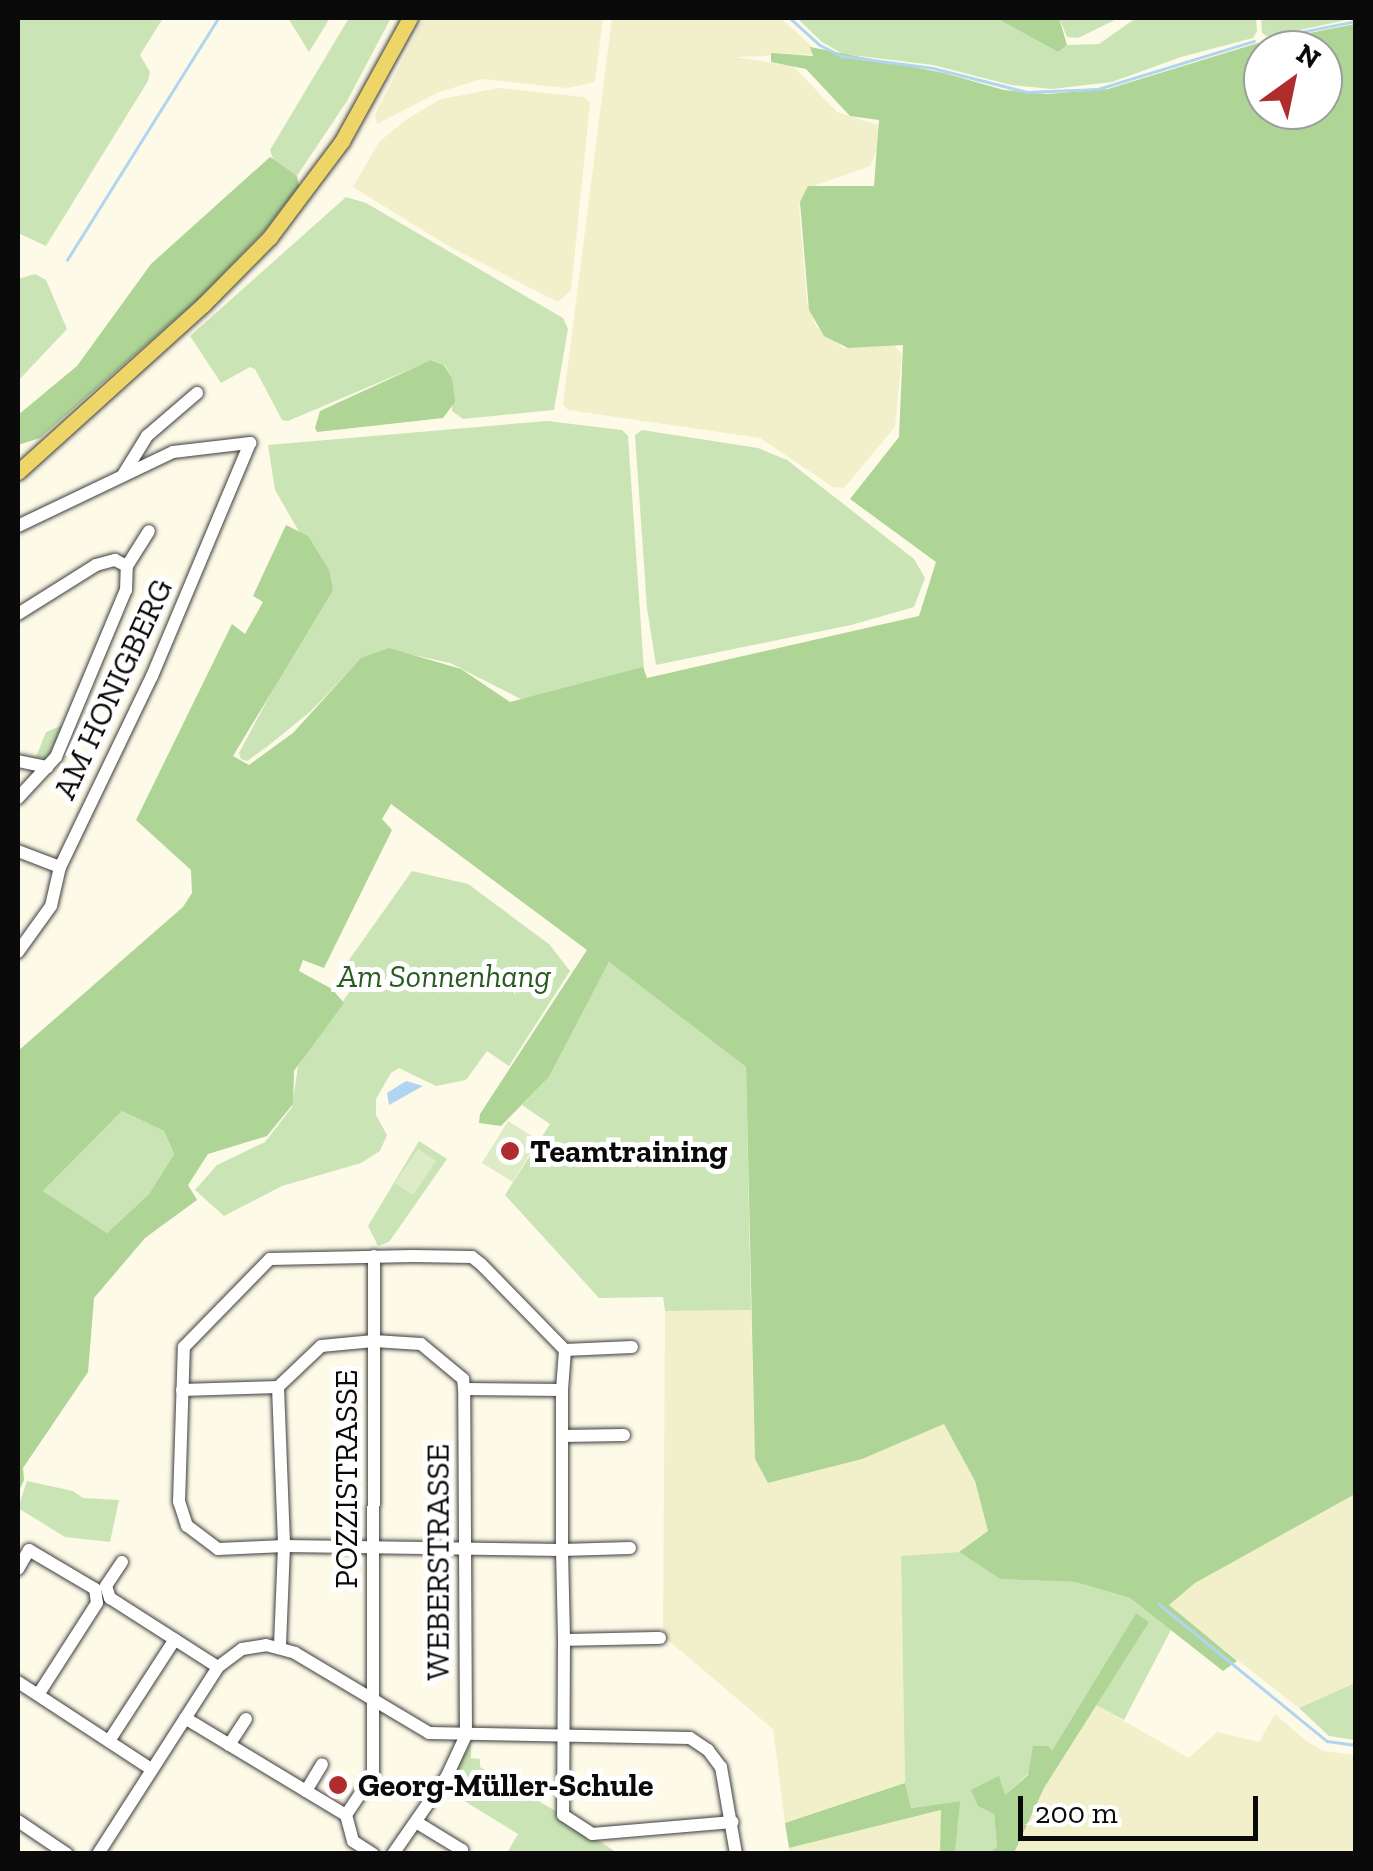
<!DOCTYPE html>
<meta charset="utf-8">
<style>
body{margin:0}
#map{position:relative;width:1373px;height:1871px;overflow:hidden;background:#fdfae8;font-family:"Zilla Slab",serif}
div>[style]{position:absolute}
[style*='--x']{left:calc(var(--x)*1px);top:calc(var(--y)*1px);width:calc(var(--w)*1px);rotate:calc(var(--a)*1deg)}
.farmland>*{inset:0;background:#f1f0cb}
.green>*{inset:0;background:#cbe4b6}
.forest>*{inset:0;background:#aed496}
.pitch>*{inset:0;background:#ddecc7}
.water>*{inset:0;background:#b1d5f1}
.stream>*{height:2.5px;margin:-1.25px;padding:0 1.25px;transform-origin:1.25px;border-radius:1.25px;background:#b1d5f1}
.roads{filter:drop-shadow(0 0 2px #3d3d3d) drop-shadow(0 0 2px #3d3d3d)}
.minor>*{height:12px;margin:-6px;padding:0 6px;transform-origin:6px;border-radius:6px;background:#fff}
.major>*{height:15px;margin:-7.5px;padding:0 7.5px;transform-origin:7.5px;border-radius:7.5px;background:#eed568}
.dots>*{width:28px;height:28px;translate:-50% -50%;box-sizing:border-box;border:5px solid #fff;border-radius:50%}
span{translate:-50% -50%;white-space:nowrap;text-align:center;line-height:1.15;-webkit-text-stroke:10px #fff;paint-order:stroke}
.street-label{font-size:32px;color:#0a0a0a}
.park-label{font-size:32px;color:#295c20;font-style:italic}
.poi-label{font-size:32px;color:#0a0a0a;font-weight:700}
.left{translate:0 -50%;text-align:left}
.frame{position:absolute;inset:0;border:20px solid #0a0a0a;pointer-events:none}
.north{position:absolute;left:1243px;top:30px;width:100px;height:100px;box-sizing:border-box;background:#fff;border:2px solid #9d9d9d;border-radius:50%;rotate:33deg;font-size:28px;font-weight:700;line-height:40px;text-align:center;color:#0a0a0a}
.north::after{content:'';display:block;margin:auto;width:35px;height:45px;background:#af2e2d;clip-path:polygon(50% 0,100% 100%,50% 72%,0 100%)}
.scale{position:absolute;left:1018px;top:1796px;width:240px;height:45px;box-sizing:border-box;border:5px solid #0a0a0a;border-top:0;padding-left:12px;font-size:30px;line-height:35px;white-space:nowrap;color:#0a0a0a;-webkit-text-stroke:8px #fff;paint-order:stroke}
</style>
<div id="map">
<div class="farmland">
<i style="clip-path:polygon(424px 18px,603px 18px,595px 82px,567px 88px,482px 79px,439px 92px,377px 124px,375px 115px)"></i>
<i style="clip-path:polygon(612px 18px,780px 18px,814px 48px,814px 54px,735px 57px,793px 66px,837px 112px,878px 125px,880px 144px,870px 166px,808px 188px,799px 207px,807px 301px,816px 326px,843px 348px,894px 345px,902px 354px,895px 427px,844px 488px,833px 487px,760px 438px,568px 410px,563px 404px)"></i>
<i style="clip-path:polygon(499px 88px,584px 97px,590px 103px,571px 290px,558px 302px,450px 247px,353px 187px,379px 142px,407px 119px,441px 99px)"></i>
<i style="clip-path:polygon(751px 1310px,755px 1459px,768px 1483px,862px 1459px,944px 1424px,975px 1481px,988px 1531px,959px 1552px,901px 1557px,905px 1783px,785px 1823px,773px 1729px,663px 1636px,665px 1311px)"></i>
<i style="clip-path:polygon(1355px 1494px,1355px 1683px,1299px 1708px,1168px 1606px,1194px 1583px)"></i>
<i style="clip-path:polygon(1096px 1705px,1189px 1758px,1217px 1732px,1259px 1742px,1275px 1714px,1306px 1741px,1324px 1751px,1355px 1755px,1355px 1853px,1014px 1854px,1044px 1788px)"></i>
<i style="clip-path:polygon(942px 1810px,940px 1853px,789px 1854px,789px 1848px)"></i>
</div>
<div class="green">
<i style="clip-path:polygon(18px 18px,163px 18px,140px 55px,150px 72px,148px 81px,46px 246px,18px 233px)"></i>
<i style="clip-path:polygon(288px 18px,330px 18px,309px 52px)"></i>
<i style="clip-path:polygon(349px 18px,391px 18px,347px 101px,297px 176px,275px 165px,270px 150px)"></i>
<i style="clip-path:polygon(797px 18px,996px 18px,1058px 52px,1067px 45px,1099px 44px,1136px 18px,1256px 18px,1257px 31px,1253px 38px,1181px 57px,1112px 82px,1052px 89px,1011px 85px,933px 65px,843px 54px,822px 42px)"></i>
<i style="clip-path:polygon(1059px 18px,1119px 18px,1078px 38px,1067px 37px)"></i>
<i style="clip-path:polygon(1261px 18px,1356px 18px,1268px 37px,1262px 33px)"></i>
<i style="clip-path:polygon(346px 197px,366px 203px,563px 318px,568px 329px,554px 410px,463px 419px,452px 411px,452px 378px,445px 365px,432px 360px,288px 421px,282px 420px,255px 369px,250px 367px,221px 383px,190px 336px)"></i>
<i style="clip-path:polygon(35px 274px,46px 280px,67px 329px,18px 381px,18px 279px)"></i>
<i style="clip-path:polygon(547px 421px,622px 430px,628px 436px,644px 670px,527px 702px,450px 663px,400px 652px,357px 663px,311px 711px,268px 746px,247px 761px,241px 759px,239px 753px,278px 680px,305px 542px,275px 490px,268px 445px)"></i>
<i style="clip-path:polygon(642px 430px,758px 448px,787px 460px,914px 559px,925px 578px,914px 607px,851px 625px,656px 665px,647px 608px,635px 435px)"></i>
<i style="clip-path:polygon(63px 725px,47px 759px,36px 757px,46px 732px)"></i>
<i style="clip-path:polygon(412px 871px,468px 884px,549px 944px,570px 971px,509px 1066px,487px 1051px,466px 1080px,436px 1086px,399px 1068px,391px 1073px,376px 1099px,376px 1115px,387px 1135px,380px 1151px,361px 1163px,282px 1186px,224px 1216px,195px 1190px,217px 1165px,265px 1142px,292px 1107px,298px 1066px,357px 981px,344px 967px)"></i>
<i style="clip-path:polygon(609px 962px,746px 1067px,751px 1310px,665px 1311px,663px 1297px,599px 1298px,505px 1195px,550px 1124px,522px 1105px,549px 1077px)"></i>
<i style="clip-path:polygon(122px 1111px,164px 1131px,174px 1154px,149px 1194px,107px 1233px,43px 1191px)"></i>
<i style="clip-path:polygon(419px 1141px,447px 1159px,389px 1242px,378px 1246px,368px 1226px)"></i>
<i style="clip-path:polygon(27px 1481px,73px 1491px,83px 1498px,119px 1500px,110px 1542px,65px 1537px,18px 1508px)"></i>
<i style="clip-path:polygon(959px 1552px,1000px 1579px,1075px 1582px,1130px 1598px,1171px 1630px,1124px 1720px,1096px 1705px,1148px 1622px,1136px 1613px,1052px 1752px,1004px 1796px,994px 1814px,997px 1848px,990px 1853px,955px 1853px,959px 1801px,911px 1808px,905px 1783px,901px 1556px)"></i>
<i style="clip-path:polygon(1355px 1683px,1355px 1740px,1329px 1736px,1299px 1708px)"></i>
<i style="clip-path:polygon(471px 1742px,471px 1758px,480px 1759px,480px 1767px,559px 1813px,617px 1853px,507px 1853px,518px 1834px,443px 1788px)"></i>
</div>
<div class="forest">
<i style="clip-path:polygon(996px 18px,1059px 18px,1067px 45px,1058px 52px)"></i>
<i style="clip-path:polygon(evenodd,1355px 24px,1355px 1494px,1195px 1583px,1169px 1605px,1237px 1661px,1223px 1671px,1130px 1598px,1075px 1582px,1000px 1579px,959px 1552px,988px 1531px,975px 1481px,944px 1424px,862px 1459px,768px 1483px,755px 1459px,746px 1067px,609px 962px,549px 1077px,501px 1126px,479px 1123px,480px 1114px,587px 950px,391px 804px,382px 819px,392px 830px,324px 968px,303px 960px,299px 971px,332px 989px,344px 1003px,294px 1071px,293px 1104px,267px 1136px,208px 1154px,188px 1185px,197px 1200px,145px 1238px,94px 1298px,88px 1372px,23px 1468px,24px 1480px,18px 1493px,18px 1051px,183px 907px,192px 893px,191px 870px,136px 820px,232px 624px,245px 634px,263px 602px,253px 596px,286px 525px,308px 536px,329px 570px,333px 590px,233px 756px,249px 765px,293px 733px,361px 658px,389px 648px,461px 669px,510px 702px,643px 667px,647px 678px,919px 616px,936px 562px,850px 499px,899px 437px,903px 345px,848px 348px,824px 336px,809px 310px,800px 202px,808px 186px,874px 186px,879px 120px,850px 116px,806px 69px,771px 62px,771px 53px,813px 56px,810px 47px,944px 73px,1004px 90px,1047px 94px,1108px 89px,1258px 43px,1355px 24px,1323px 50px,1323px 110px,1263px 110px,1263px 50px,1323px 50px,1355px 24px,122px 1111px,164px 1131px,174px 1154px,149px 1194px,107px 1233px,43px 1191px,122px 1111px)"></i>
<i style="clip-path:polygon(270px 157px,297px 176px,299px 186px,265px 230px,199px 298px,40px 438px,18px 445px,18px 415px,77px 366px,151px 264px)"></i>
<i style="clip-path:polygon(431px 360px,444px 365px,452px 378px,455px 402px,443px 418px,317px 432px,315px 428px,320px 411px)"></i>
<i style="clip-path:polygon(1136px 1613px,1149px 1622px,1044px 1788px,1014px 1853px,990px 1853px,997px 1847px,994px 1814px,978px 1806px,971px 1790px,999px 1776px,1005px 1795px,1028px 1775px,1033px 1746px,1048px 1746px,1052px 1751px)"></i>
<i style="clip-path:polygon(905px 1783px,911px 1808px,960px 1801px,955px 1853px,940px 1853px,941px 1810px,789px 1848px,785px 1823px)"></i>
</div>
<div class="pitch">
<i style="clip-path:polygon(508px 1121px,538px 1140px,513px 1182px,482px 1163px)"></i>
<i style="clip-path:polygon(418px 1149px,436px 1161px,413px 1195px,395px 1183px)"></i>
</div>
<div class="water">
<i style="clip-path:polygon(406px 1081px,423px 1086px,389px 1105px,387px 1093px)"></i>
</div>
<div class="stream">
<i style="--x:790;--y:18;--w:40;--a:42"></i>
<i style="--x:820;--y:45;--w:25;--a:27"></i>
<i style="--x:842;--y:56;--w:92;--a:7.5"></i>
<i style="--x:933;--y:68;--w:97;--a:14.3"></i>
<i style="--x:1027;--y:92;--w:71;--a:-2.4"></i>
<i style="--x:1098;--y:89;--w:163;--a:-17.1"></i>
<i style="--x:1266;--y:39;--w:92;--a:-11.3"></i>
<i style="--x:67;--y:260;--w:285;--a:-58"></i>
<i style="--x:1159;--y:1604;--w:217;--a:39.2"></i>
<i style="--x:1327;--y:1741;--w:29;--a:8"></i>
</div>
<div class="roads">
<div class="minor">
<i style="--x:123;--y:475;--w:46;--a:-58.4"></i>
<i style="--x:147;--y:436;--w:66;--a:-40.7"></i>
<i style="--x:18;--y:526;--w:172;--a:-25.5"></i>
<i style="--x:173;--y:452;--w:78;--a:-6.7"></i>
<i style="--x:250;--y:443;--w:253;--a:112.8"></i>
<i style="--x:152;--y:676;--w:212;--a:115.7"></i>
<i style="--x:60;--y:867;--w:40;--a:103"></i>
<i style="--x:51;--y:906;--w:57;--a:125.7"></i>
<i style="--x:18;--y:614;--w:92;--a:-32.1"></i>
<i style="--x:96;--y:565;--w:20;--a:-15"></i>
<i style="--x:115;--y:560;--w:13;--a:27"></i>
<i style="--x:18;--y:761;--w:30;--a:12"></i>
<i style="--x:18;--y:798;--w:56;--a:-47.2"></i>
<i style="--x:56;--y:757;--w:181;--a:-67.3"></i>
<i style="--x:126;--y:590;--w:24;--a:-88"></i>
<i style="--x:127;--y:566;--w:41;--a:-57.8"></i>
<i style="--x:18;--y:851;--w:45;--a:20.9"></i>
<i style="--x:565;--y:1350;--w:67;--a:-2.6"></i>
<i style="--x:278;--y:1387;--w:159;--a:87.8"></i>
<i style="--x:284;--y:1546;--w:101;--a:92.3"></i>
<i style="--x:182;--y:1390;--w:96;--a:-1.8"></i>
<i style="--x:278;--y:1387;--w:59;--a:-43.6"></i>
<i style="--x:321;--y:1346;--w:53;--a:-5.4"></i>
<i style="--x:374;--y:1341;--w:47;--a:3.7"></i>
<i style="--x:421;--y:1344;--w:55;--a:39.8"></i>
<i style="--x:463;--y:1379;--w:10;--a:84"></i>
<i style="--x:464;--y:1389;--w:98;--a:0.6"></i>
<i style="--x:563;--y:1436;--w:61;--a:-0.9"></i>
<i style="--x:630;--y:1548;--w:68;--a:178.3"></i>
<i style="--x:562;--y:1550;--w:278;--a:-179.2"></i>
<i style="--x:284;--y:1546;--w:66;--a:177.4"></i>
<i style="--x:218;--y:1549;--w:39;--a:-143"></i>
<i style="--x:187;--y:1526;--w:25;--a:-108"></i>
<i style="--x:179;--y:1502;--w:155;--a:-88.2"></i>
<i style="--x:184;--y:1347;--w:123;--a:-45.7"></i>
<i style="--x:270;--y:1259;--w:143;--a:-1.2"></i>
<i style="--x:413;--y:1256;--w:59;--a:1"></i>
<i style="--x:472;--y:1257;--w:11;--a:38"></i>
<i style="--x:481;--y:1264;--w:120;--a:45.7"></i>
<i style="--x:565;--y:1350;--w:40;--a:94.3"></i>
<i style="--x:562;--y:1390;--w:160;--a:90"></i>
<i style="--x:562;--y:1550;--w:90;--a:88.7"></i>
<i style="--x:564;--y:1640;--w:175;--a:90.3"></i>
<i style="--x:563;--y:1815;--w:35;--a:33"></i>
<i style="--x:592;--y:1834;--w:141;--a:-4.9"></i>
<i style="--x:122;--y:1562;--w:29;--a:124"></i>
<i style="--x:106;--y:1586;--w:13;--a:72"></i>
<i style="--x:110;--y:1598;--w:128;--a:32.6"></i>
<i style="--x:18;--y:1569;--w:22;--a:-60"></i>
<i style="--x:29;--y:1550;--w:77;--a:30.6"></i>
<i style="--x:95;--y:1589;--w:14;--a:82"></i>
<i style="--x:97;--y:1603;--w:109;--a:122.7"></i>
<i style="--x:564;--y:1640;--w:96;--a:-1.2"></i>
<i style="--x:18;--y:1682;--w:159;--a:33.2"></i>
<i style="--x:185;--y:1718;--w:188;--a:31.1"></i>
<i style="--x:109;--y:1741;--w:121;--a:-57.1"></i>
<i style="--x:229;--y:1745;--w:31;--a:-57"></i>
<i style="--x:306;--y:1791;--w:31;--a:-59"></i>
<i style="--x:18;--y:1821;--w:59;--a:34"></i>
<i style="--x:416;--y:1822;--w:54;--a:31.3"></i>
<i style="--x:462;--y:1850;--w:4;--a:117"></i>
<i style="--x:98;--y:1854;--w:222;--a:-57.3"></i>
<i style="--x:218;--y:1667;--w:30;--a:-37"></i>
<i style="--x:242;--y:1649;--w:24;--a:-9"></i>
<i style="--x:266;--y:1645;--w:30;--a:15"></i>
<i style="--x:295;--y:1653;--w:156;--a:30.8"></i>
<i style="--x:429;--y:1733;--w:261;--a:1.1"></i>
<i style="--x:690;--y:1738;--w:22;--a:34"></i>
<i style="--x:708;--y:1750;--w:21;--a:53"></i>
<i style="--x:721;--y:1767;--w:88;--a:80.2"></i>
<i style="--x:373;--y:1854;--w:24;--a:-147"></i>
<i style="--x:353;--y:1841;--w:27;--a:-105"></i>
<i style="--x:346;--y:1815;--w:48;--a:-56"></i>
<i style="--x:373;--y:1775;--w:519;--a:-89.89"></i>
<i style="--x:393;--y:1854;--w:95;--a:-55.3"></i>
<i style="--x:447;--y:1776;--w:45;--a:-65.1"></i>
<i style="--x:466;--y:1735;--w:346;--a:-90.3"></i>
</div>
<div class="major">
<i style="--x:18;--y:472;--w:251;--a:-42.1"></i>
<i style="--x:204;--y:304;--w:94;--a:-45.4"></i>
<i style="--x:270;--y:237;--w:120;--a:-53.1"></i>
<i style="--x:342;--y:141;--w:141;--a:-61.1"></i>
</div>
</div>
<div class="dots">
<i style="left:510px;top:1151px;background:#af2e2d"></i>
<i style="left:338px;top:1785px;background:#af2e2d"></i>
</div>
<div class="street-label">
<span style="left:113px;top:689px;rotate:-65deg">AM HONIGBERG</span>
<span style="left:346px;top:1479px;rotate:-90deg">POZZISTRASSE</span>
<span style="left:438px;top:1562px;rotate:-90deg">WEBERSTRASSE</span>
</div>
<div class="park-label">
<span style="left:444px;top:976px">Am Sonnenhang</span>
</div>
<div class="poi-label">
<span class="left" style="left:530px;top:1151px">Teamtraining</span>
<span class="left" style="left:358px;top:1785px">Georg-Müller-Schule</span>
</div>
<div class="frame"></div>
<div class="north">N</div>
<div class="scale">200 m</div>
</div>
